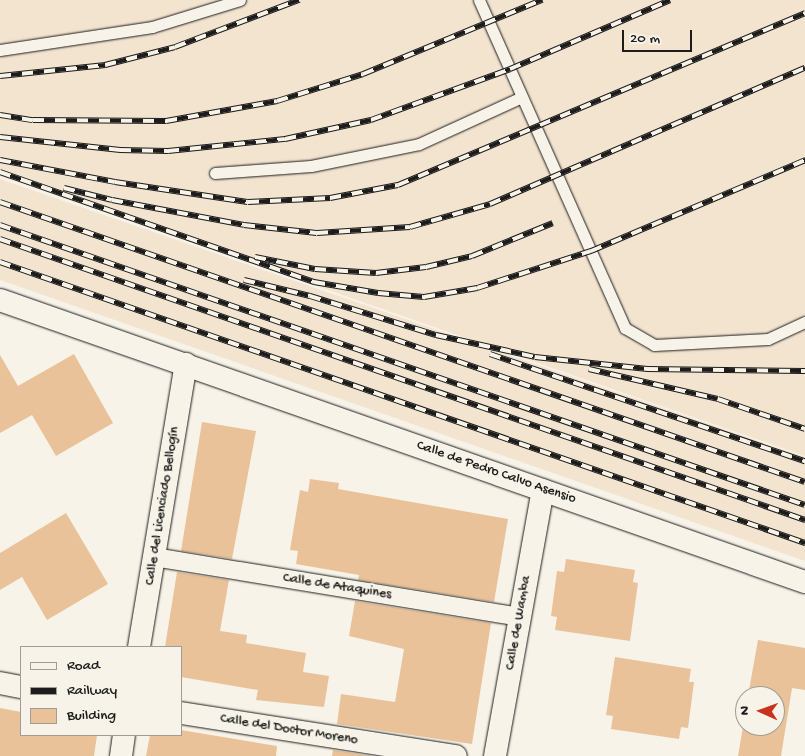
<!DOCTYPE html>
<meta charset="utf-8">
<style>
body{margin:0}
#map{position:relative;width:805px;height:756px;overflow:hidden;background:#f7f3e8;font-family:"Gochi Hand",sans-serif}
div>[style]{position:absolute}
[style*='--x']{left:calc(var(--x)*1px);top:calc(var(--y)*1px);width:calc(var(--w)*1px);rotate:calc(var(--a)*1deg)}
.built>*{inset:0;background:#f3e4d0}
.building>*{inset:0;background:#e9c299}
.roads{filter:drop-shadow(0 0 1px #1c1c1c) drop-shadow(0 0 1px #1c1c1c)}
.service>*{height:11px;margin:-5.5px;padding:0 5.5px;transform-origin:5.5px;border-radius:5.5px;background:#f7f3e8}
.pedestrian>*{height:18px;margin:-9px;padding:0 9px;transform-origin:9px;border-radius:9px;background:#f7f3e8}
.minor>*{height:22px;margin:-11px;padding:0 11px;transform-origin:11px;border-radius:11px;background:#f7f3e8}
.rail>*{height:5.5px;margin-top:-2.75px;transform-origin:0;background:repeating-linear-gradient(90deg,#f7f3e8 0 11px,#1c1c1c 0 22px);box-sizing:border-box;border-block:1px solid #1c1c1c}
span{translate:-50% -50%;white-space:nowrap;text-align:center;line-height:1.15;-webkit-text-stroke:4.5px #f7f3e8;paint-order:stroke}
.street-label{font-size:14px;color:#1c1c1c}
.legend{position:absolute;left:20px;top:646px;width:162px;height:90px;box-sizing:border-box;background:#f7f3e8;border:1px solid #9f9d96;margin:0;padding:6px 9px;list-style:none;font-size:15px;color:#1c1c1c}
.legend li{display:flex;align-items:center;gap:10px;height:25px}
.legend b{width:25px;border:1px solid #9f9d96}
.north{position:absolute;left:735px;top:686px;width:50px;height:50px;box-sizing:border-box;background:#f7f3e8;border:1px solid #9f9d96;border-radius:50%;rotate:272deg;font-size:14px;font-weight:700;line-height:20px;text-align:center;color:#1c1c1c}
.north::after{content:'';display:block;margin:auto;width:18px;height:22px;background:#c8321e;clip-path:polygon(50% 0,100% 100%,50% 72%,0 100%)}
.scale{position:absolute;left:622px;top:30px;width:70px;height:22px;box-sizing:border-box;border:2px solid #1c1c1c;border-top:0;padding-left:6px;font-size:15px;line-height:18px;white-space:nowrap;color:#1c1c1c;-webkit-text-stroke:4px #f7f3e8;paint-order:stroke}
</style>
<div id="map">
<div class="built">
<i style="clip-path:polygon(0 0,805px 0,805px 456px,0 176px)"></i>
<i style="clip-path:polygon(0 179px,805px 457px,805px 561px,0 280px)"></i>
</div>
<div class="building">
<i style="clip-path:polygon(74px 354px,113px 423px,56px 456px,32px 415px,0 433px,0 355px,18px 386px)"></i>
<i style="clip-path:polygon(202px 422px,256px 431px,232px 559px,181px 551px)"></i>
<i style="clip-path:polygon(310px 479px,339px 483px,338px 489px,508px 519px,494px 602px,358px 580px,359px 575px,296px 564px,298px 551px,290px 550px,300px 490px,308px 492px)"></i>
<i style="clip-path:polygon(66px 513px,108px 584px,47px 620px,22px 577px,0 590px,0 553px)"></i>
<i style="clip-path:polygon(566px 559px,635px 570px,633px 582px,638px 583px,630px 641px,555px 630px,557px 617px,551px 616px,557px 571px,564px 572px)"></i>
<i style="clip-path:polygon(177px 572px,229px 580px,220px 631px,247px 635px,246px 643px,306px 653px,303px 672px,329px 676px,324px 707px,256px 700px,258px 690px,181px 677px,181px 647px,165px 647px)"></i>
<i style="clip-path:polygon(355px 601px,491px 623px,472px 744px,337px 724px,341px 694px,395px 702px,404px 649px,349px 636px)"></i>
<i style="clip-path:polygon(758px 640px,805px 648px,805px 690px,792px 688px,781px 756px,738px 756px,745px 715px,745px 726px,775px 726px,775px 696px,748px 696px)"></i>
<i style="clip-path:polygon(615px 657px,691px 669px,689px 682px,694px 682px,688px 728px,681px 727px,679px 739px,611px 729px,613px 716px,606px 715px)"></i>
<i style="clip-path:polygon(0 708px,21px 712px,21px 735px,97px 735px,94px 756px,0 756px)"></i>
<i style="clip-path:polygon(181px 730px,277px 746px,276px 756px,146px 756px,150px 735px,181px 735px)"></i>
<i style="clip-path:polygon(333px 750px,371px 756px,332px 756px)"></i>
</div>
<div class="roads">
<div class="service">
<i style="--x:479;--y:0;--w:359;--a:66"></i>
<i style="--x:625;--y:328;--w:34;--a:30"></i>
<i style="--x:654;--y:345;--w:114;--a:-3"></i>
<i style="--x:768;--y:339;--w:41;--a:-24.7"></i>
<i style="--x:0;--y:50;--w:154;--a:-8.6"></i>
<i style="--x:152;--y:27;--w:92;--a:-17.1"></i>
<i style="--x:215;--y:173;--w:96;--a:-4.2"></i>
<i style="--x:311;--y:166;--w:110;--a:-11.5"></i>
<i style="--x:419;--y:144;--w:113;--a:-24.5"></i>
</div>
<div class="pedestrian">
<i style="--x:154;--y:557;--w:371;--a:9.3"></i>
</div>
<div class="minor">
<i style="--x:0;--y:300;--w:853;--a:19.31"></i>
<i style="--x:139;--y:647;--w:287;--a:-80.6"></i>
<i style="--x:0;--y:683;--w:21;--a:11"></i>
<i style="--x:181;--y:713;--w:278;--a:8.9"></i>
<i style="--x:121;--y:756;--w:21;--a:-82"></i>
<i style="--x:495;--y:756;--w:270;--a:-79.8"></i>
</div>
</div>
<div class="rail">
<i style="--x:0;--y:76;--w:106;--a:-6"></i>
<i style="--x:105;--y:65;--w:72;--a:-14.4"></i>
<i style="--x:175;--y:47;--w:133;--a:-20.8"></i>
<i style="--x:0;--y:115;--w:33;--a:9"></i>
<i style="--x:33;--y:120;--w:133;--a:0.4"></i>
<i style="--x:166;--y:121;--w:113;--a:-10.2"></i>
<i style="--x:277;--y:101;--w:90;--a:-17.4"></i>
<i style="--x:363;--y:74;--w:194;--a:-22.5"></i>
<i style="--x:0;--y:137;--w:121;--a:6.2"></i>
<i style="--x:120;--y:150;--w:48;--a:1.2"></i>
<i style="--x:168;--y:151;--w:118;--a:-5.9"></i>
<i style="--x:285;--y:139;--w:88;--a:-12.5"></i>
<i style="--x:371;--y:120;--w:148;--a:-20.1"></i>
<i style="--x:510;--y:69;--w:174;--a:-23.3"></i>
<i style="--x:0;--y:160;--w:117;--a:10.8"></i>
<i style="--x:115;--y:182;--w:134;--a:8.6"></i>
<i style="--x:248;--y:202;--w:82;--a:-2.8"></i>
<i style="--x:330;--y:198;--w:69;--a:-10.8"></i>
<i style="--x:398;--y:185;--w:442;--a:-22.9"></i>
<i style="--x:0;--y:172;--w:333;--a:19.3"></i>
<i style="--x:314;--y:282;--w:65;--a:9.8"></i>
<i style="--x:378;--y:293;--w:46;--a:5"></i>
<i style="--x:424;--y:297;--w:54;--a:-9.6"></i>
<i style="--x:477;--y:288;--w:120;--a:-18"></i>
<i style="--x:591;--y:251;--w:233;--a:-23"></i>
<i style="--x:64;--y:188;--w:49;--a:14"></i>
<i style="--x:112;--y:200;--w:134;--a:10.7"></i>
<i style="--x:244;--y:225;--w:73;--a:6.3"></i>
<i style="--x:317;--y:233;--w:93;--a:-3.7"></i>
<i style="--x:410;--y:227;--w:83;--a:-16"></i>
<i style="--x:490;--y:204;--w:343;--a:-23.4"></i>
<i style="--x:0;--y:202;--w:852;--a:19.18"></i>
<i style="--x:0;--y:225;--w:852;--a:19.18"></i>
<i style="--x:0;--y:239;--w:853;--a:19.24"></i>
<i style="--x:255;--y:257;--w:61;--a:11.3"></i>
<i style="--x:315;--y:269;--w:61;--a:3.8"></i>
<i style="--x:376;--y:273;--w:50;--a:-6.8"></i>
<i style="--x:426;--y:267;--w:47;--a:-13.4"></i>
<i style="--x:472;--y:256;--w:87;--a:-22.2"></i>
<i style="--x:0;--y:262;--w:853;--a:19.24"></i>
<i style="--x:244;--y:280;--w:68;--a:13.6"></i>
<i style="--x:310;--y:296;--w:132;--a:17.2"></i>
<i style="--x:436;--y:335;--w:101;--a:12.5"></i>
<i style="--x:535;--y:357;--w:113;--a:6.1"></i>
<i style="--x:647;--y:369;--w:158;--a:0.7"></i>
<i style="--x:490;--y:354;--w:333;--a:18.8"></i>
<i style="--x:589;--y:369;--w:132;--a:13.1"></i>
<i style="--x:718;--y:399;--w:92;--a:19"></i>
</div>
<div class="street-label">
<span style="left:496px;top:473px;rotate:19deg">Calle de Pedro Calvo Asensio</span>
<span style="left:163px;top:506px;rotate:-81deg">Calle del Licenciado Bellogín</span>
<span style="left:337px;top:587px;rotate:9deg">Calle de Ataquines</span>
<span style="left:519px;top:623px;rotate:-80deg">Calle de Wamba</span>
<span style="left:289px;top:730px;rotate:9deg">Calle del Doctor Moreno</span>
</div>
<ul class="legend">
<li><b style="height:6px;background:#f7f3e8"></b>Road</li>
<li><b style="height:6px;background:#1c1c1c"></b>Railway</li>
<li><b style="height:14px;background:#e9c299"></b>Building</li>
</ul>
<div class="north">N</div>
<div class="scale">20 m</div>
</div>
